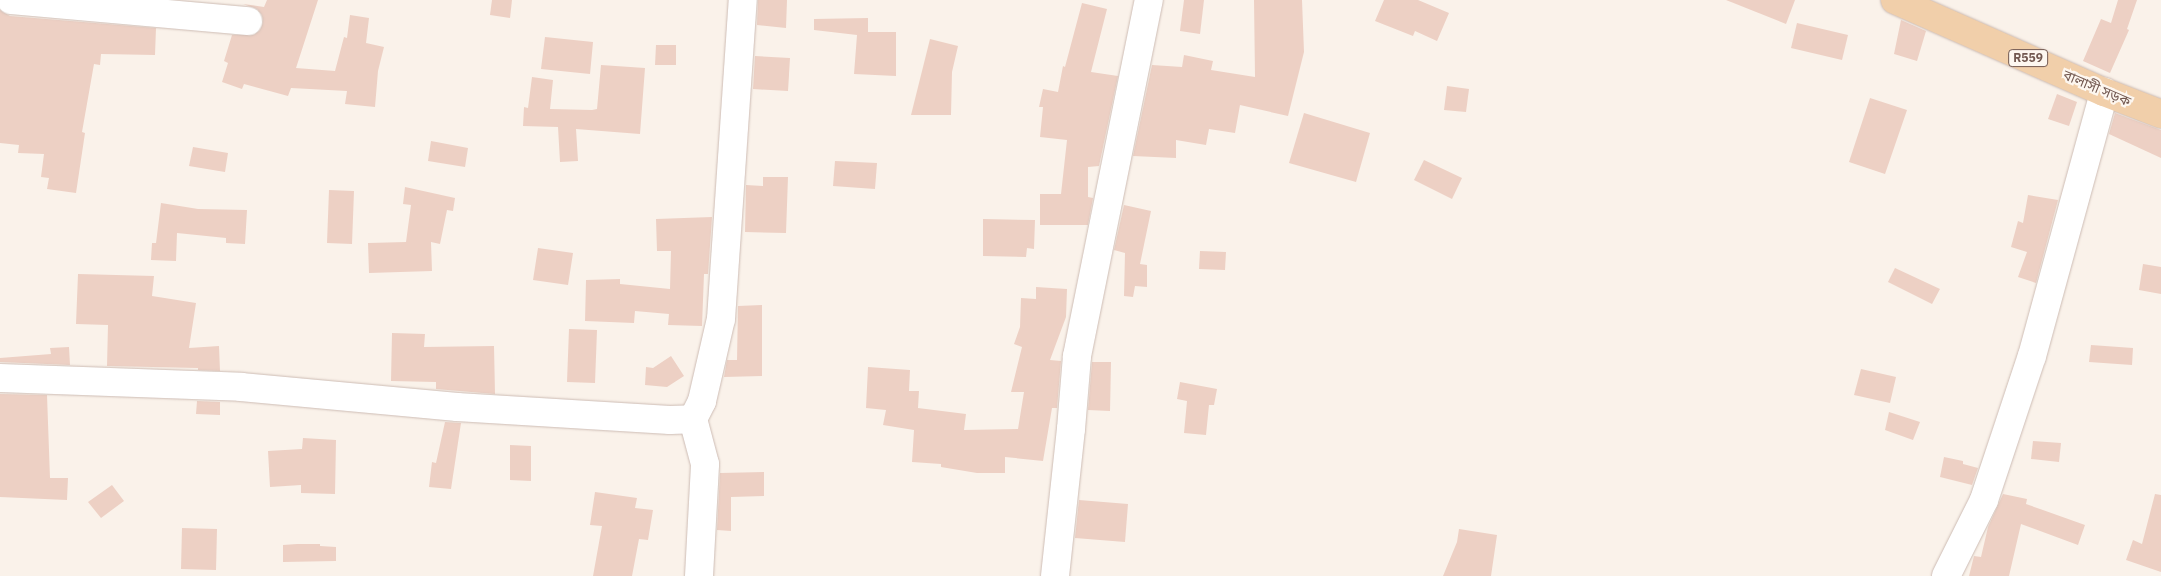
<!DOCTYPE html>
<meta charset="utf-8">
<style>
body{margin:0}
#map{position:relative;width:2161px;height:576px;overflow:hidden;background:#faf2ea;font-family:"IBM Plex Sans","Noto Sans Bengali",sans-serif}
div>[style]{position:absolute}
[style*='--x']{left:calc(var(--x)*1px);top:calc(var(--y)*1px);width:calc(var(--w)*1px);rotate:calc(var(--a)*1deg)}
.building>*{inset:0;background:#edd0c4}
.roads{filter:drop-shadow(0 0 1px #cdbcb4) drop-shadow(0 0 1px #cdbcb4)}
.minor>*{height:28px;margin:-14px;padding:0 14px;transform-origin:14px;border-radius:14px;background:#fff}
.major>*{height:28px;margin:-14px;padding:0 14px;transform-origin:14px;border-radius:14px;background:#f1cfaa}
span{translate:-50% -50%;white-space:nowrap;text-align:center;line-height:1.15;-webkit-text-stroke:4.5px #fdf7f0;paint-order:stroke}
.shield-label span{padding:1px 4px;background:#fdf7f0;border:1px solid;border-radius:4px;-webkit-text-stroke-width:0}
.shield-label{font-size:12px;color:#725850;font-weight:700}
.street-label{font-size:14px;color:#725850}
</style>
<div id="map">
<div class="building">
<i style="clip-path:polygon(267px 0,318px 0,296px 68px,335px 71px,344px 37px,347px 38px,350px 15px,369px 18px,366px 43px,384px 47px,378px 71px,375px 107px,345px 104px,347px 91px,291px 88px,288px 96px,244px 84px,242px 89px,222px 82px,228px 63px,224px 61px,232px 35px,254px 35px,260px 30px,263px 23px,262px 15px,257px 9px,243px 4px,264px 7px)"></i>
<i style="clip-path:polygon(492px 0,512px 0,510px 18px,490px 15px)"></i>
<i style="clip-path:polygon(758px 0,787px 0,786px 28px,757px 25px)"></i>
<i style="clip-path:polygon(1184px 0,1204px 0,1200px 34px,1180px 31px)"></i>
<i style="clip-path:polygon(1254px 0,1302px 0,1304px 52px,1288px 116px,1240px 105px,1235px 133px,1209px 129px,1206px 145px,1176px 140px,1176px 158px,1133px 156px,1152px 65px,1182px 67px,1184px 55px,1213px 61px,1211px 70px,1255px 77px)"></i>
<i style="clip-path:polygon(1384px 0,1418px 0,1449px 13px,1437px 41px,1415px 31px,1413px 36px,1375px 21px)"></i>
<i style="clip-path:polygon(1726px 0,1795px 0,1786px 24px)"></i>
<i style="clip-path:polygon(2118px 0,2137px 0,2127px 29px,2129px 30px,2110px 73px,2083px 61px,2101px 19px,2111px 23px)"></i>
<i style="clip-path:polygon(1082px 3px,1107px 9px,1091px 72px,1118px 76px,1099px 166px,1088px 167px,1088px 197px,1093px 198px,1088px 225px,1040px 225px,1040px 194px,1061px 194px,1067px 140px,1040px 137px,1043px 107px,1039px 107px,1043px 89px,1058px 92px,1063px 66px,1065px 67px)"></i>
<i style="clip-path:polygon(0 10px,10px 16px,156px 28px,155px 55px,101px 54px,100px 65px,94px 64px,82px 132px,85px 133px,76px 193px,47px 189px,49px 178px,41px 177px,44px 154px,18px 153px,19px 145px,0 143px)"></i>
<i style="clip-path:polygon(868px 18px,868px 32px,896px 32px,896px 76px,854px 74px,857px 35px,814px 30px,814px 19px)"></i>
<i style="clip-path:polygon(1901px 20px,1926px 31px,1917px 61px,1894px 54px)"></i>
<i style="clip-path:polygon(1797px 23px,1848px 35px,1842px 60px,1791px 48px)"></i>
<i style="clip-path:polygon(545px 37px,593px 42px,590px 74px,541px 69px)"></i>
<i style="clip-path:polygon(930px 39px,958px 46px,952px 72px,951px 115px,911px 115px)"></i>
<i style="clip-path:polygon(656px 45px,676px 45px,676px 65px,655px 65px)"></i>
<i style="clip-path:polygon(755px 56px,790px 58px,788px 91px,753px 89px)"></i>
<i style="clip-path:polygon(601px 65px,645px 68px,640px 134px,576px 129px,578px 161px,560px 162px,558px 127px,523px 126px,524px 107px,528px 108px,532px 77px,553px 80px,550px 109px,592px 110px,597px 109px)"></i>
<i style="clip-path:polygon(1447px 86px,1469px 89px,1466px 112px,1444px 110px)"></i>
<i style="clip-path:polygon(2057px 94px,2077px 102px,2069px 126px,2048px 119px)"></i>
<i style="clip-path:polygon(1870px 98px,1907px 110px,1885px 174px,1849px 162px)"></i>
<i style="clip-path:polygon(1304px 113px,1370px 133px,1356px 182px,1289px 163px)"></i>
<i style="clip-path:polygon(2115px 113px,2161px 130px,2161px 158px,2109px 134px)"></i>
<i style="clip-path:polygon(431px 141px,468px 148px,465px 167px,428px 161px)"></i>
<i style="clip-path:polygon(193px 147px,228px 153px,225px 172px,189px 166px)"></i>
<i style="clip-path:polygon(1424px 160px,1462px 178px,1452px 199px,1414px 180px)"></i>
<i style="clip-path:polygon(835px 161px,877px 163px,875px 189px,833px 186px)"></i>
<i style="clip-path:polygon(763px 177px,788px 177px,786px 233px,745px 232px,746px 185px,763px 186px)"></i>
<i style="clip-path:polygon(405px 187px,455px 198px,453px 211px,447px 210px,440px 244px,431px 242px,432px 271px,369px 273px,368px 243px,406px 242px,411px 205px,403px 204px)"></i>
<i style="clip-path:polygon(329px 190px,354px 191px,352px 244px,327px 243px)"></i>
<i style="clip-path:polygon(2028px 195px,2058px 200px,2036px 283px,2018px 277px,2027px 252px,2011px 247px,2018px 221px,2023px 223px)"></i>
<i style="clip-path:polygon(161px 203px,198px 209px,247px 210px,245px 244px,226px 243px,226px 238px,177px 233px,176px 261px,151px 260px,152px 243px,156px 243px)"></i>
<i style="clip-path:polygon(1124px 205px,1151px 211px,1140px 264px,1147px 265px,1147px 287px,1135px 286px,1133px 297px,1124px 296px,1125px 253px,1114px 250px)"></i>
<i style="clip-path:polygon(712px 217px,708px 274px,704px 274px,702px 326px,668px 325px,669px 314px,635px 311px,634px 323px,585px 321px,586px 280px,620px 279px,620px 284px,670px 289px,671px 251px,657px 251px,656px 219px)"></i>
<i style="clip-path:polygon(983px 219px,1035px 220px,1034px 249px,1027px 248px,1026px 257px,983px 256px)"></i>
<i style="clip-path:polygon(538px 248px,573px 253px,568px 285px,533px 280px)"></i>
<i style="clip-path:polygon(1200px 251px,1226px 252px,1225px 270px,1199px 269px)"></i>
<i style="clip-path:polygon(2143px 264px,2161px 267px,2161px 294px,2139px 290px)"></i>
<i style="clip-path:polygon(1895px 268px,1940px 289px,1932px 304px,1888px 282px)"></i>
<i style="clip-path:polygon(78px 274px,154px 276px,152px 296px,196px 303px,189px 348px,219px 346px,220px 371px,198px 370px,198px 368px,107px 366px,108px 325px,76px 324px)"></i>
<i style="clip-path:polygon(1036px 287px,1067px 289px,1066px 317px,1050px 360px,1061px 361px,1057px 408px,1052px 408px,1043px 461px,1005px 457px,1005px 473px,977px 473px,941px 467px,941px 464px,912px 462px,914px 430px,883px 425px,886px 410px,866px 408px,868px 367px,910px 370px,909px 391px,919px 391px,918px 408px,966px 414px,964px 430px,1018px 429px,1024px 392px,1011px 392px,1022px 347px,1014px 344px,1020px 327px,1021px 298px,1036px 299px)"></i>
<i style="clip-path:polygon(762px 305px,762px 376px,724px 377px,727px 360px,737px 360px,738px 306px)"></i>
<i style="clip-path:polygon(569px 329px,597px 330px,595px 383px,567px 382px)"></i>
<i style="clip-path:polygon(392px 333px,425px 334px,424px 347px,494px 346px,495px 394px,436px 389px,436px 382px,391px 381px)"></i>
<i style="clip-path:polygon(2091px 345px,2133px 348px,2132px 365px,2089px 362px)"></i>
<i style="clip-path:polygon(69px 347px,70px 365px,0 362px,0 358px,51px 354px,50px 348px)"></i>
<i style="clip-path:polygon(671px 356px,684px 376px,667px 387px,645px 385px,646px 367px,653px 368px)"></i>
<i style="clip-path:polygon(1092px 362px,1111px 362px,1110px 411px,1088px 410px)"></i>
<i style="clip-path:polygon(1861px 369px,1896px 377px,1890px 403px,1854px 395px)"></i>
<i style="clip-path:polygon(1180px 382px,1217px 389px,1214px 405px,1209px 405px,1206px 435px,1184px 433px,1187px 401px,1177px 399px)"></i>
<i style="clip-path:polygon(0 394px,47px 395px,50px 478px,68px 478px,67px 500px,0 497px)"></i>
<i style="clip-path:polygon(197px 401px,220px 402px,220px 415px,196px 414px)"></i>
<i style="clip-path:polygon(1889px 412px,1920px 422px,1913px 440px,1885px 430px)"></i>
<i style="clip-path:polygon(445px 422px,461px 423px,451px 489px,429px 487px,432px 462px,436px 463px)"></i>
<i style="clip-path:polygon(303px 438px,336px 440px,335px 494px,301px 493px,301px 485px,270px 487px,268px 451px,302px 449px)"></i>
<i style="clip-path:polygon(2033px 441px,2061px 443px,2059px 462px,2031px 459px)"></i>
<i style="clip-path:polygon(510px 445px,531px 446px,531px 481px,510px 480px)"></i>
<i style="clip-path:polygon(1944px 457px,1963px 461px,1963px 464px,1978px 468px,1972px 485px,1940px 477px)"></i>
<i style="clip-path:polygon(764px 472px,764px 496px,731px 497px,731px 531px,717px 530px,720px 473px)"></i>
<i style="clip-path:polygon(112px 485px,124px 501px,101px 518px,88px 502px)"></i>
<i style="clip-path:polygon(595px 492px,637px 498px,635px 508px,653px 510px,648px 540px,639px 539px,632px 576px,593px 576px,602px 526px,590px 525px)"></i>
<i style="clip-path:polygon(2003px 494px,2027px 499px,2026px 504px,2085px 525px,2078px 545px,2021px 524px,2009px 576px,1969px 576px,1974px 556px,1981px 557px,1988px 527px)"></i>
<i style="clip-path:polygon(2155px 494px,2161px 495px,2161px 572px,2126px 560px,2133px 540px,2142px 544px)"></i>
<i style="clip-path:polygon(1079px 500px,1128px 504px,1125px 542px,1075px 538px)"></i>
<i style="clip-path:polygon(182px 528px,217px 529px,216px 570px,181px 569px)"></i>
<i style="clip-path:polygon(1459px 529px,1497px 535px,1491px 576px,1443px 576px,1457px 542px)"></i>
<i style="clip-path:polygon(297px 544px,320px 544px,320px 546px,336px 547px,336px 561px,283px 562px,283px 545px)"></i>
</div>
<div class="roads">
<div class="minor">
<i style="--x:11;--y:0;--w:238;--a:5.1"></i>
<i style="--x:0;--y:378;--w:241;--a:2.1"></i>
<i style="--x:241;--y:387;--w:217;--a:5.3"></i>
<i style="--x:457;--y:407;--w:213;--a:3.5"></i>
<i style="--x:670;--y:420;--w:23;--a:-2"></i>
<i style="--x:699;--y:576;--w:112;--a:-86.9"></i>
<i style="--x:705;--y:464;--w:47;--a:-104.9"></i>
<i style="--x:693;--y:419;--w:20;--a:-63"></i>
<i style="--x:702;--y:401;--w:84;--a:-77"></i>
<i style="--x:721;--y:319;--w:320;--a:-86.1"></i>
<i style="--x:1055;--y:576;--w:148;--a:-83.8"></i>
<i style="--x:1071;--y:429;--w:73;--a:-85.3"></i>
<i style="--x:1077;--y:356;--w:363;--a:-78.6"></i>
<i style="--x:1946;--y:576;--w:85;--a:-63.4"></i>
<i style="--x:1984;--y:500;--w:152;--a:-71.6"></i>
<i style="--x:2032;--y:356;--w:274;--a:-74.7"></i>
</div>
<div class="major">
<i style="--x:1895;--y:0;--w:228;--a:23.8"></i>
<i style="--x:2104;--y:92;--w:61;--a:21.1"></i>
</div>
</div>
<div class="shield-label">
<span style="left:2028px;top:58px">R559</span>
</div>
<div class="street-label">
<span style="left:2097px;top:88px;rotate:23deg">বালাসী সড়ক</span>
</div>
</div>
